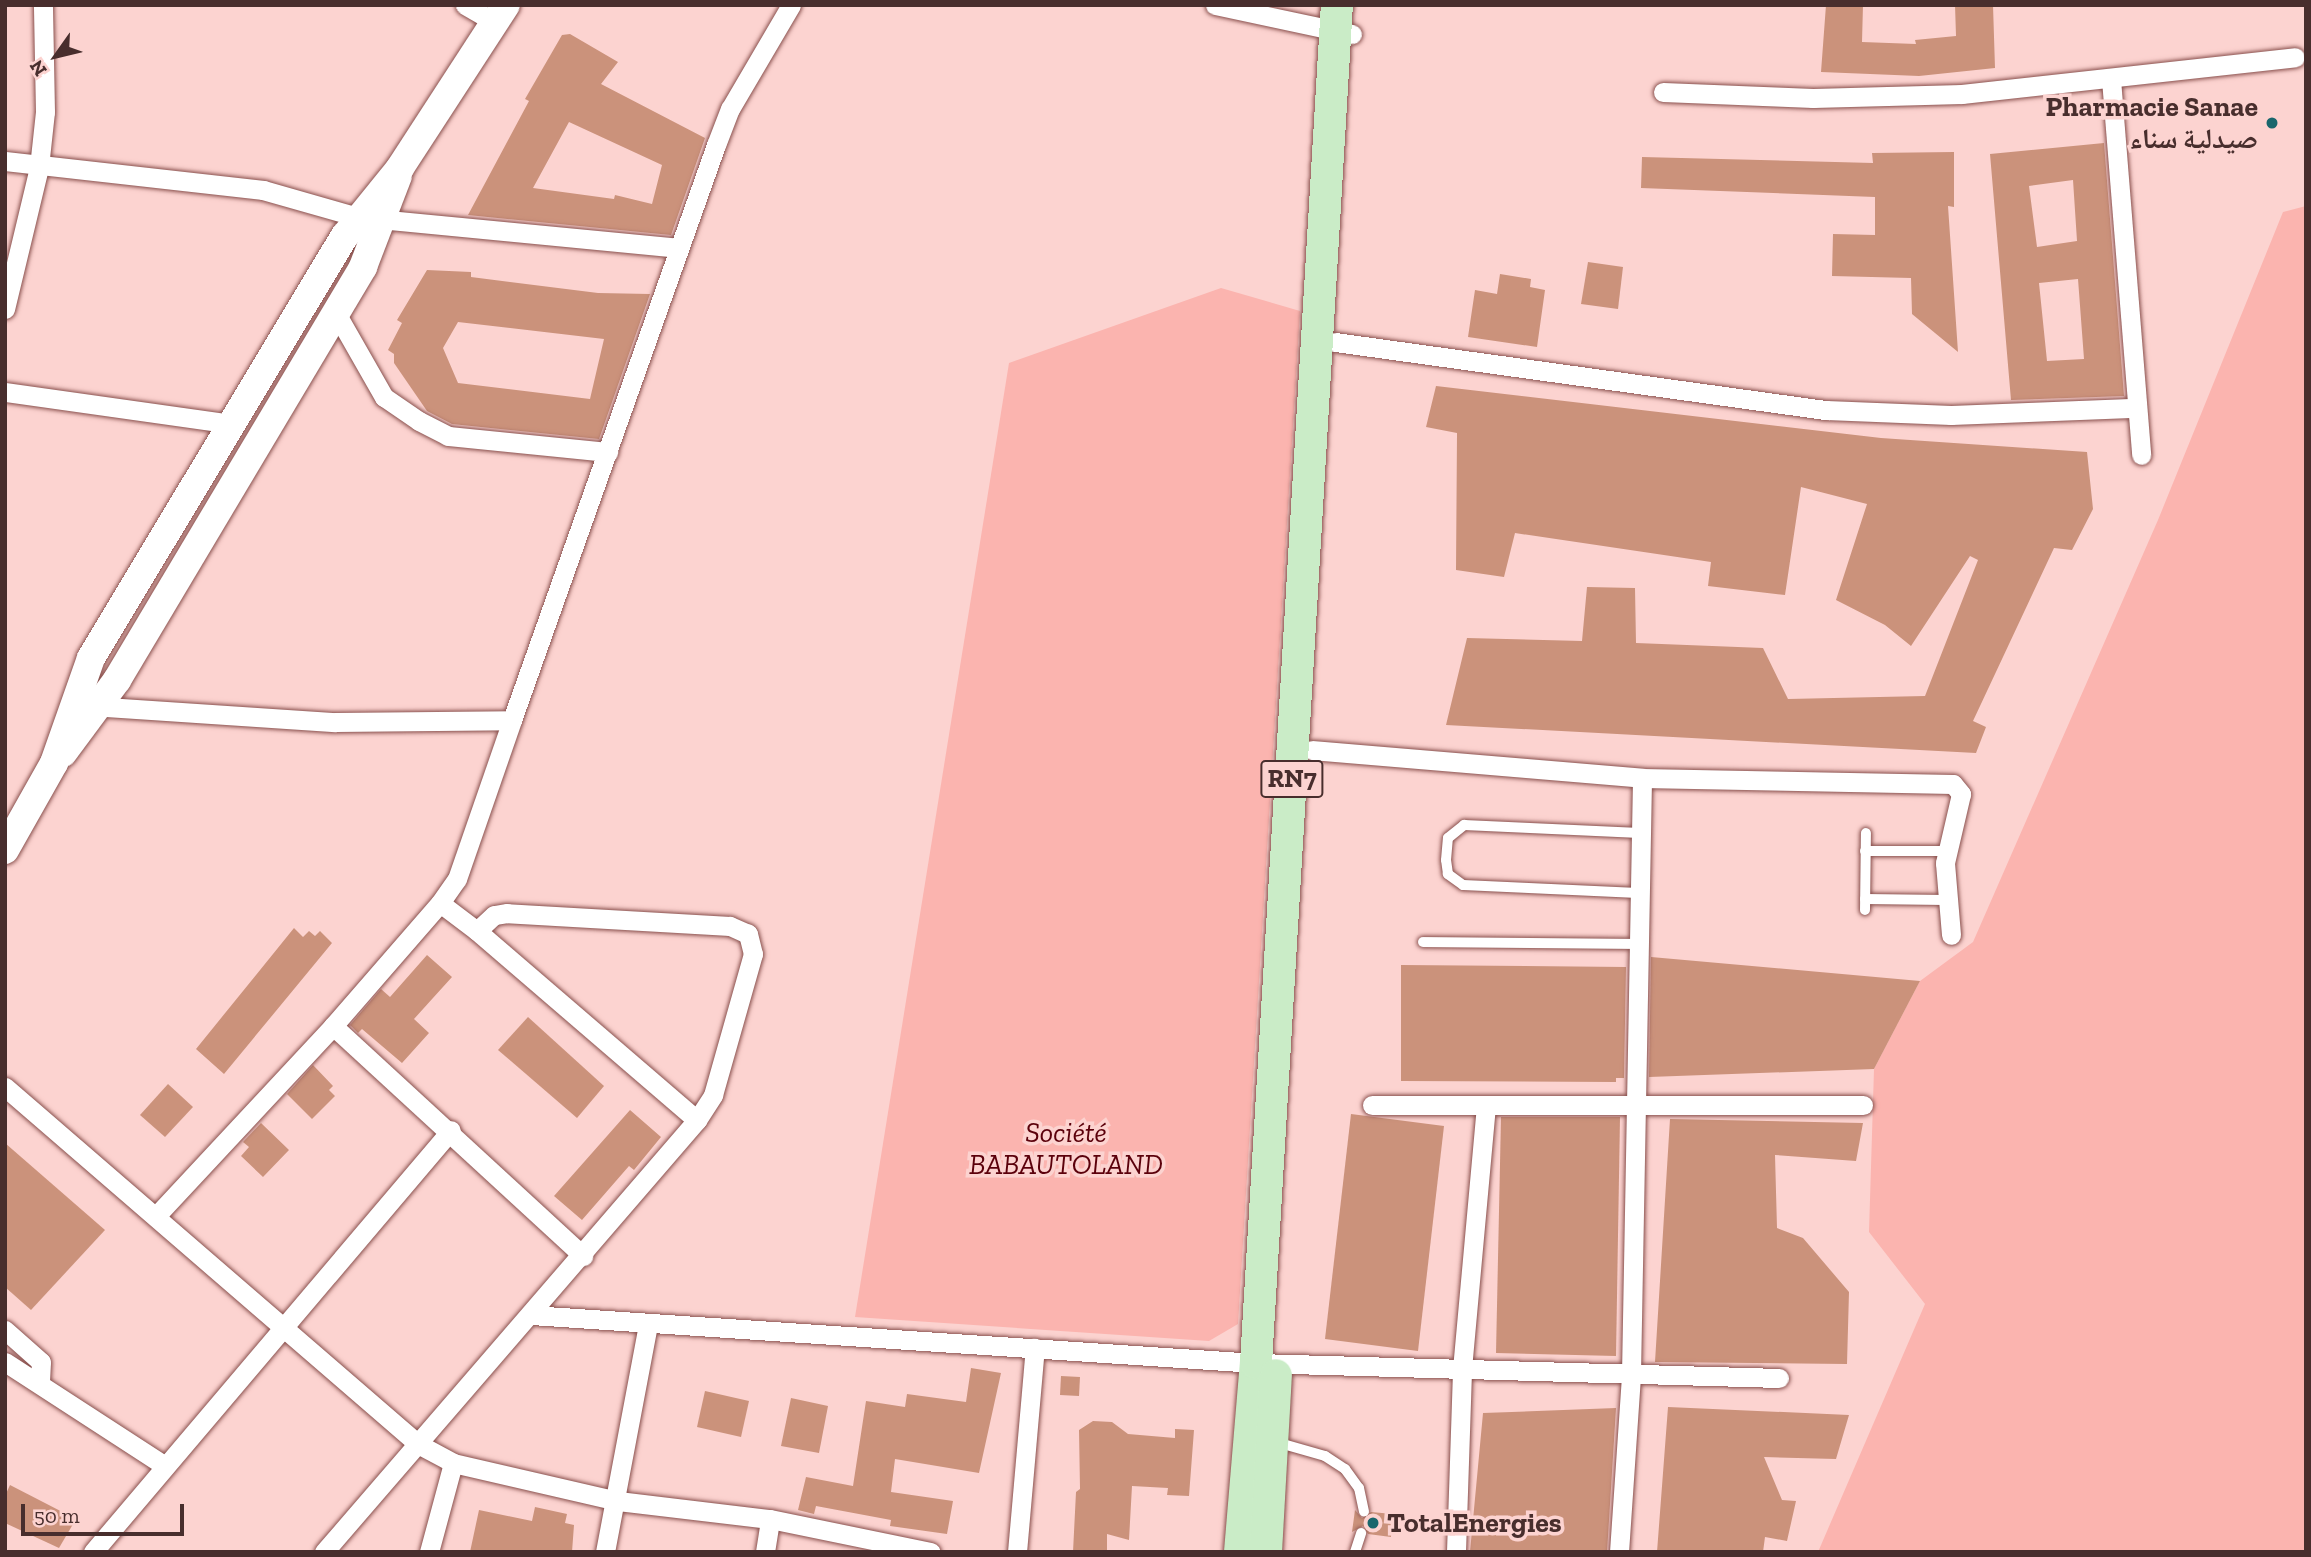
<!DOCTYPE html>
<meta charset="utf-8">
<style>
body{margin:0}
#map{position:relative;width:2311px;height:1557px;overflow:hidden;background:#fcd3d0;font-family:"Zilla Slab","Noto Naskh Arabic",serif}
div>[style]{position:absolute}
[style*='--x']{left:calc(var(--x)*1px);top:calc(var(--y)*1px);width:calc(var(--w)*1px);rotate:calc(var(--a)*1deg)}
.green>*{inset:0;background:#fbb4af}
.building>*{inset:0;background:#cb927b}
.roads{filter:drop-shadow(0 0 2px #89504d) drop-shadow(0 0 2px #89504d)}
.lane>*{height:10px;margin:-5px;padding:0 5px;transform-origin:5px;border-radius:5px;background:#fff}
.street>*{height:19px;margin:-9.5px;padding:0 9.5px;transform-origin:9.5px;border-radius:9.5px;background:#fff}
.secondary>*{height:28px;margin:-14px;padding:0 14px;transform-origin:14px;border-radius:14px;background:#fff}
.primary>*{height:32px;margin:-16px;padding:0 16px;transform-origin:16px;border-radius:16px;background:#caecc7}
.dots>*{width:19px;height:19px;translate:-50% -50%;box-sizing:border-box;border:4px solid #fcd3d0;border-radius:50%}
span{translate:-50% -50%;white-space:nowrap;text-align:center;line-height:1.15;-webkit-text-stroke:7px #fcd3d0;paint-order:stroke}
.shield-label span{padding:2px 5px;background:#fcd3d0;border:2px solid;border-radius:5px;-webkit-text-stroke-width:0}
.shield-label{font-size:26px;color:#482e2d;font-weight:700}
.poi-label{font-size:28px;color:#482e2d;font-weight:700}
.right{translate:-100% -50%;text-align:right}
.left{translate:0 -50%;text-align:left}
.park-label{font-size:28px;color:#5b000b;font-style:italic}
.frame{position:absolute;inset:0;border:7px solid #482e2d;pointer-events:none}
.north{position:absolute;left:21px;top:21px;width:70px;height:70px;-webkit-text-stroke:5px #fcd3d0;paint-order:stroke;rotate:236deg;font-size:19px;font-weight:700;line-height:28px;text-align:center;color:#482e2d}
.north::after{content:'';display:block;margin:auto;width:24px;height:32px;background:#482e2d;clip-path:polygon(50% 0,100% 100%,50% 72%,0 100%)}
.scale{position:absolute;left:21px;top:1504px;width:163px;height:32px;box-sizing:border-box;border:4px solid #482e2d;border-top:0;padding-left:9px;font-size:21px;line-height:24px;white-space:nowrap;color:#482e2d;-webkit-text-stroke:5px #fcd3d0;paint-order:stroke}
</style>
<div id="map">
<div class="green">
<i style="clip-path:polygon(2306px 206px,2306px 1552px,1818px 1552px,1925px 1304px,1869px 1232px,1874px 1069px,1920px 981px,1973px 942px,2158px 520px,2283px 212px)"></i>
<i style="clip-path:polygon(1221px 288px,1300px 311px,1238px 1324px,1209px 1341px,855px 1317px,1009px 363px)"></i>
</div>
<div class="building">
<i style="clip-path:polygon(1826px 5px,1863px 5px,1862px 42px,1916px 44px,1915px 40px,1956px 36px,1955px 5px,1993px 5px,1995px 68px,1919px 76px,1821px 72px)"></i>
<i style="clip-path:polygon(evenodd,570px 34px,618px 62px,601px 84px,705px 138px,671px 235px,468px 215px,529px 101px,525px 99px,562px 35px,570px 34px,569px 122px,662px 165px,652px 204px,615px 195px,614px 199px,533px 188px,569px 122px)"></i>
<i style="clip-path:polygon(evenodd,2104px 143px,2124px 396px,2011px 400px,1990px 154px,2104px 143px,2073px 180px,2077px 241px,2037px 247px,2029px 186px,2073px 180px,2104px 143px,2078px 279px,2084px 359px,2047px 361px,2039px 283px,2078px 279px)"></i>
<i style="clip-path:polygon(1954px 152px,1954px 207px,1948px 206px,1958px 352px,1912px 314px,1911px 278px,1832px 276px,1833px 234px,1875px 235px,1875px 197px,1641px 188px,1642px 157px,1873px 163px,1872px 153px)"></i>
<i style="clip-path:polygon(1588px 262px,1623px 267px,1618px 309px,1581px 304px)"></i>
<i style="clip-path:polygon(evenodd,427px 270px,471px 272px,471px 277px,598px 293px,650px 294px,599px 439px,452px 424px,427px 411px,394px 363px,394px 354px,388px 350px,402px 323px,397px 320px,427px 270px,458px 322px,604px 339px,590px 399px,458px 383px,443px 348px,458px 322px)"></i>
<i style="clip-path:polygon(1500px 274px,1531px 279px,1530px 287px,1545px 290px,1537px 347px,1468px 337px,1475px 290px,1497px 294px)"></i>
<i style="clip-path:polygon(1436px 386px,1881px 438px,2087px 452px,2093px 509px,2072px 550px,2054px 548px,1973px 721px,1986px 727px,1976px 753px,1446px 725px,1467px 638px,1582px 641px,1587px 587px,1635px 588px,1636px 643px,1763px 648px,1788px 699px,1925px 696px,1978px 560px,1970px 556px,1911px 646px,1885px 625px,1836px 600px,1867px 504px,1801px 487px,1785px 595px,1708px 586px,1711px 562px,1515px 533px,1504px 577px,1456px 570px,1457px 433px,1426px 427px)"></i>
<i style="clip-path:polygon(294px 928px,303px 937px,309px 931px,315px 936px,320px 931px,332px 943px,224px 1074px,196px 1049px)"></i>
<i style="clip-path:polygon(427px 955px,452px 977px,414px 1019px,429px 1033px,402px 1063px,362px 1029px,358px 1033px,350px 1025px,381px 989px,390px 997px)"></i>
<i style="clip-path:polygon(1651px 957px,1920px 981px,1874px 1069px,1649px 1077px)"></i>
<i style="clip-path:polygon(1401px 965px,1626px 967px,1624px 1078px,1616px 1078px,1616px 1082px,1401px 1081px)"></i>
<i style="clip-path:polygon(528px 1017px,604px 1086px,577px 1118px,498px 1050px)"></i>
<i style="clip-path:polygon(313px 1065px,333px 1086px,329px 1090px,335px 1096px,312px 1119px,287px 1094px)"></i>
<i style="clip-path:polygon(168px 1084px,193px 1107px,165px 1137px,140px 1115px)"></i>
<i style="clip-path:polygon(630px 1110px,661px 1137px,634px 1170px,629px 1166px,582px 1220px,554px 1196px)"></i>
<i style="clip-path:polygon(1351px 1114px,1444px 1126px,1418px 1351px,1325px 1339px)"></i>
<i style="clip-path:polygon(1501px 1117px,1620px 1117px,1616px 1356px,1496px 1353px)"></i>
<i style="clip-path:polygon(1670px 1119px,1863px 1123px,1856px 1161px,1775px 1155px,1777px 1228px,1803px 1238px,1849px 1292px,1847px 1364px,1655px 1362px)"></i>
<i style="clip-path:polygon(261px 1123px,289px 1150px,263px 1177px,241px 1156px,249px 1147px,243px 1142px)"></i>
<i style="clip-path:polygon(5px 1143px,105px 1230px,31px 1310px,5px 1287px)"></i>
<i style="clip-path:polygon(971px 1368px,1001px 1373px,979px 1473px,895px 1459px,891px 1492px,953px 1501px,947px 1534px,890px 1526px,891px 1520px,816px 1506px,814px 1514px,798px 1510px,806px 1477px,853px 1486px,866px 1401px,905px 1407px,907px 1394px,966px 1402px)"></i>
<i style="clip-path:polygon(1061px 1376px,1080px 1377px,1079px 1396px,1060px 1395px)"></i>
<i style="clip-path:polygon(705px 1391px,749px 1401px,741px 1437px,697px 1427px)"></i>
<i style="clip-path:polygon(791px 1398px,828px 1406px,819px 1453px,781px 1446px)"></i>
<i style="clip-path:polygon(1668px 1407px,1849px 1415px,1836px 1459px,1764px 1457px,1782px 1500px,1796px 1501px,1787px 1541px,1765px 1537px,1763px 1552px,1657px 1552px)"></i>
<i style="clip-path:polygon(1616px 1408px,1607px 1552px,1470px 1552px,1483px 1413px)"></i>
<i style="clip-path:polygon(1093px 1421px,1112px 1422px,1128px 1434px,1175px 1438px,1175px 1429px,1194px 1430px,1189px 1496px,1167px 1495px,1168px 1488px,1132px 1486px,1129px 1540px,1107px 1534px,1107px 1552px,1073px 1552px,1076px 1492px,1080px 1489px,1079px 1430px)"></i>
<i style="clip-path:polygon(10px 1485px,76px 1519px,59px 1548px,5px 1523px,5px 1496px)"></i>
<i style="clip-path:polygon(535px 1507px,567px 1514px,565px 1523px,574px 1525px,572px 1552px,470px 1552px,479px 1510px,532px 1521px)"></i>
<i style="clip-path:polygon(1355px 1510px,1362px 1518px,1371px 1512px,1393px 1514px,1391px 1537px,1368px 1534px,1363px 1526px,1352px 1532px)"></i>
</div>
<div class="roads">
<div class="lane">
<i style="--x:1865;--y:851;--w:82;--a:0"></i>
<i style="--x:1638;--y:893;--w:175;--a:-177.4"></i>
<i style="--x:1463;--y:885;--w:19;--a:-144"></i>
<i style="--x:1448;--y:874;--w:14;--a:-98"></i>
<i style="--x:1446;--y:860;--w:22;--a:-85"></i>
<i style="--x:1448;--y:838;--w:21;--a:-39"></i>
<i style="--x:1464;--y:825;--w:176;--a:2.6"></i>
<i style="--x:1865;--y:899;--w:81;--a:0.7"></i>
<i style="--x:1865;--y:910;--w:77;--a:-89.3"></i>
<i style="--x:1423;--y:942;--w:214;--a:0.5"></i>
<i style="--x:1276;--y:1442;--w:51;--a:15.9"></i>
<i style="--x:1325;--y:1456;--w:24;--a:33"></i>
<i style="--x:1345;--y:1469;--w:24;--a:54"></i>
<i style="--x:1359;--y:1488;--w:24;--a:78"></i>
<i style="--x:1355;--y:1552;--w:20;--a:-72"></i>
</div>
<div class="street">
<i style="--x:465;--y:5;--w:34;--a:30"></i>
<i style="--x:1215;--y:5;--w:140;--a:12"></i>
<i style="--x:2111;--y:79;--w:377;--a:85.4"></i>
<i style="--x:1663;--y:92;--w:150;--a:2.3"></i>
<i style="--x:1813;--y:98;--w:149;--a:-1.5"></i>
<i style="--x:1962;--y:94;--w:335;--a:-6.3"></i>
<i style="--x:5;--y:161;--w:260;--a:6.4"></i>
<i style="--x:263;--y:190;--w:99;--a:15.9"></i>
<i style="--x:358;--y:217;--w:322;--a:5.5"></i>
<i style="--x:5;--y:309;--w:146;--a:-76.5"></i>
<i style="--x:39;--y:167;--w:55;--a:-83.8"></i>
<i style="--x:45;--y:112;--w:107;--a:-91.1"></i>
<i style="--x:336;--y:313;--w:97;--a:60.3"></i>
<i style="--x:384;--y:397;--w:42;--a:34.4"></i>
<i style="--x:419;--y:421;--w:33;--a:27"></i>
<i style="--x:448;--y:436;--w:161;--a:5.7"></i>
<i style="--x:1335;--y:342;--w:496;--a:7.9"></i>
<i style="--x:1826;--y:410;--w:125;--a:2.3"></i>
<i style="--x:1951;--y:415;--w:186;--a:-2.2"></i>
<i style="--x:5;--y:392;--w:230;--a:8"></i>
<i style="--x:91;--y:706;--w:245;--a:3.8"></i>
<i style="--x:335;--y:722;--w:177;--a:-0.6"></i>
<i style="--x:512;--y:720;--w:610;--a:-70.47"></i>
<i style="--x:716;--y:145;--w:39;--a:-69"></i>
<i style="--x:730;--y:109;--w:121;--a:-59.6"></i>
<i style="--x:1312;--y:750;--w:331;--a:4.8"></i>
<i style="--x:1642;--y:778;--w:311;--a:1.1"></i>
<i style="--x:1953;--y:784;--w:13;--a:51"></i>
<i style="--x:1961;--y:794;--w:71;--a:103.1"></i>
<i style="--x:1945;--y:863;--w:72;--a:85.2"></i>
<i style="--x:477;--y:931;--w:290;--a:40.7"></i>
<i style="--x:333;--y:1026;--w:340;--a:42.6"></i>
<i style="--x:5;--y:1087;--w:546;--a:40.84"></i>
<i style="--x:418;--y:1444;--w:40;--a:28"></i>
<i style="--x:453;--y:1463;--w:169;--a:13"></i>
<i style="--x:618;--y:1501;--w:153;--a:6.8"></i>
<i style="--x:770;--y:1519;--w:164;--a:11.6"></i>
<i style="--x:1372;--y:1105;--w:491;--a:0"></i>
<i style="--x:156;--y:1216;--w:260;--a:-47"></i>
<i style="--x:333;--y:1026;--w:163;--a:-49"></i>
<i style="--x:440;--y:903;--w:29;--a:-55"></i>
<i style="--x:457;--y:879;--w:168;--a:-70.9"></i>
<i style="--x:531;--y:1315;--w:727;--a:3.79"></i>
<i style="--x:1256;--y:1363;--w:523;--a:1.64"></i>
<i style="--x:5;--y:1330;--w:48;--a:41.6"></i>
<i style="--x:41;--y:1362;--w:21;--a:93"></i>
<i style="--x:5;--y:1362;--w:191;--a:33"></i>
<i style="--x:93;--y:1552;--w:553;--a:-49.69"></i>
<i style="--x:324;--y:1552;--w:571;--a:-49.19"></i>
<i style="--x:697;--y:1120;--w:30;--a:-57"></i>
<i style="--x:713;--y:1095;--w:147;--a:-74.2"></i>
<i style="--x:753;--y:954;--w:21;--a:-104"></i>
<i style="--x:748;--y:934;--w:20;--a:-156"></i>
<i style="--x:730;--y:926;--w:223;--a:-176.7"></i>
<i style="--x:507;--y:913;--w:13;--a:171"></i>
<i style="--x:494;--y:915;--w:23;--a:137"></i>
<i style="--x:477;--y:931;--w:46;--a:-142.9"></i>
<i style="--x:429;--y:1552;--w:92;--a:-74.9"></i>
<i style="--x:605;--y:1552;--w:231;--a:-79.3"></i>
<i style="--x:765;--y:1552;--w:33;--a:-81"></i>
<i style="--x:1017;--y:1552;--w:205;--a:-85"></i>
<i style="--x:1456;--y:1552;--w:183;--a:-88.1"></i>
<i style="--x:1462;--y:1369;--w:265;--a:-84.8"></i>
<i style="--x:1619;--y:1552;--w:178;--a:-86.1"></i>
<i style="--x:1631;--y:1374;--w:596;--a:-88.94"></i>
</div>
<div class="secondary">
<i style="--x:63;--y:753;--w:91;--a:-53.5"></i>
<i style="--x:117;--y:680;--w:481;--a:-59.2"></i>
<i style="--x:363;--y:267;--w:97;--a:-69"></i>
<i style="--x:5;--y:850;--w:100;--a:-60.6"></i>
<i style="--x:54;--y:763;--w:111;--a:-70.6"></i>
<i style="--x:91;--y:658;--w:493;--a:-59"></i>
<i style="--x:345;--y:236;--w:87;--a:-51"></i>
<i style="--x:400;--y:168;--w:194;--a:-57"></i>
</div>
<div class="primary">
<i style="--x:1240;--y:1552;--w:190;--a:-85.2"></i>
<i style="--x:1256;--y:1363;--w:1360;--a:-86.59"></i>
<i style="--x:1266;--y:1552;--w:177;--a:-86.8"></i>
</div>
</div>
<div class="dots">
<i style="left:2272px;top:123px;background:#19666c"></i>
<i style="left:1373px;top:1523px;background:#19666c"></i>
</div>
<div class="shield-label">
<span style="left:1292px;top:779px">RN7</span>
</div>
<div class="poi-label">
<span class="right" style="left:2258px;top:123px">Pharmacie Sanae<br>صيدلية سناء</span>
<span class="left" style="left:1387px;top:1523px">TotalEnergies</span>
</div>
<div class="park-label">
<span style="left:1066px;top:1149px">Société<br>BABAUTOLAND</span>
</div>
<div class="frame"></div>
<div class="north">N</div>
<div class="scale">50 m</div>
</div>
